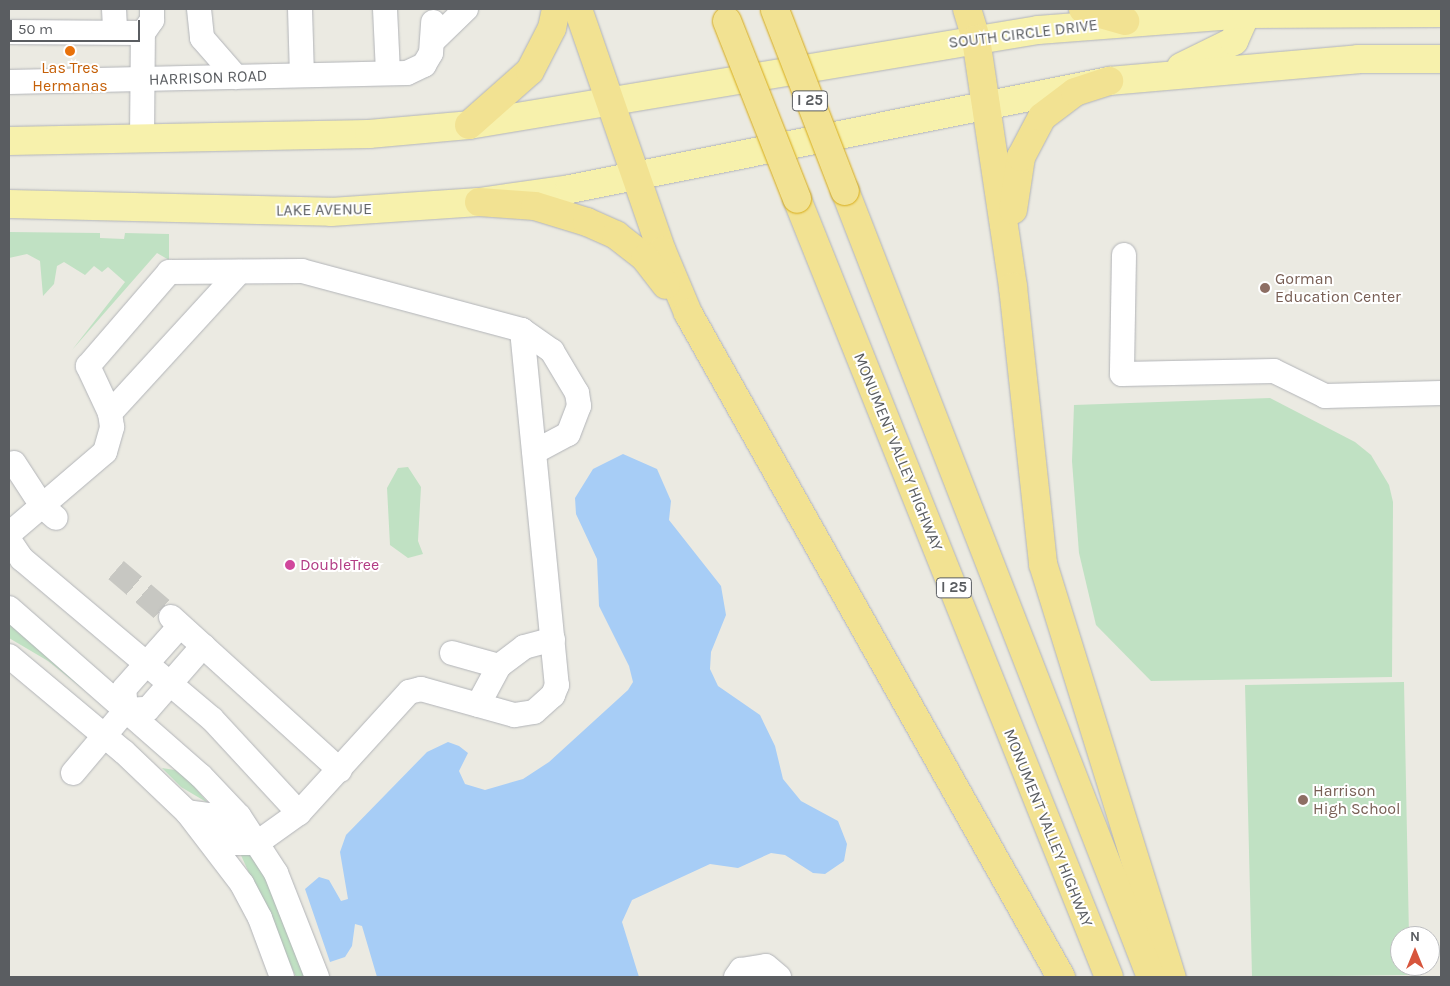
<!DOCTYPE html>
<style>
body{margin:0}
#map{position:relative;width:1450px;height:986px;overflow:hidden;background:#ebeae2;font-family:Karla,sans-serif}
div>[style]{position:absolute}
[style*='--x']{left:calc(var(--x)*1px);top:calc(var(--y)*1px);width:calc(var(--w)*1px);rotate:calc(var(--a)*1deg)}
.green>*{inset:0;background:#c0e1c3}
.water>*{inset:0;background:#a7cdf6}
.minor-tunnel>*{height:24px;margin-top:-12px;transform-origin:0;background:repeating-linear-gradient(90deg,#c7c7c2 0 24px,transparent 0 36px)}
.roads{filter:drop-shadow(0 0 1px #b2b4b8) drop-shadow(0 0 1px #b2b4b8)}
.minor>*{height:24px;margin:-12px;padding:0 12px;transform-origin:12px;border-radius:12px;background:#fff}
.major>*{height:28px;margin:-14px;padding:0 14px;transform-origin:14px;border-radius:14px;background:#f7f1ac}
.highway>*{height:28px;margin:-14px;padding:0 14px;transform-origin:14px;border-radius:14px;background:#f2e292}
.bridges{filter:drop-shadow(0 0 1px #d7ab16) drop-shadow(0 0 1px #d7ab16)}
.highway-bridge>*{height:28px;margin:-14px;padding:0 14px;transform-origin:14px;border-radius:14px;background:#f2e292}
.dots>*{width:14px;height:14px;translate:-50% -50%;box-sizing:border-box;border:2px solid #fff;border-radius:50%}
span{translate:-50% -50%;white-space:nowrap;text-align:center;line-height:1.15;-webkit-text-stroke:4px #fff;paint-order:stroke}
.shield-label span{padding:1px 4px;background:#fff;border:1px solid;border-radius:4px;-webkit-text-stroke-width:0}
.shield-label{font-size:15px;color:#5a5d61;font-weight:700}
.street-label{font-size:16px;color:#5a5d61}
.food-label{font-size:16px;color:#c56008}
.education-label{font-size:16px;color:#785e54}
.left{translate:0 -50%;text-align:left}
.hotel-label{font-size:16px;color:#b23c85}
.frame{position:absolute;inset:0;border:10px solid #5a5d61;pointer-events:none}
.north{position:absolute;left:1390px;top:926px;width:50px;height:50px;box-sizing:border-box;background:#fff;border:1px solid #bdbec0;border-radius:50%;rotate:0deg;font-size:14px;font-weight:700;line-height:20px;text-align:center;color:#5a5d61}
.north::after{content:'';display:block;margin:auto;width:18px;height:22px;background:#d7553c;clip-path:polygon(50% 0,100% 100%,50% 72%,0 100%)}
.scale{position:absolute;left:10px;top:20px;width:130px;height:22px;box-sizing:border-box;border:2px solid #5a5d61;border-top:0;padding-left:6px;font-size:15px;line-height:18px;white-space:nowrap;color:#5a5d61;-webkit-text-stroke:4px #fff;paint-order:stroke}
</style>
<div id="map">
<div class="green">
<i style="clip-path:polygon(9px 232px,100px 233px,100px 238px,124px 239px,125px 233px,169px 234px,169px 260px,157px 253px,72px 350px,125px 282px,108px 267px,102px 272px,94px 266px,85px 275px,64px 262px,57px 266px,54px 284px,43px 296px,40px 261px,27px 254px,9px 258px)"></i>
<i style="clip-path:polygon(1270px 398px,1355px 442px,1371px 455px,1389px 485px,1393px 502px,1392px 677px,1151px 681px,1096px 625px,1079px 553px,1072px 461px,1074px 405px)"></i>
<i style="clip-path:polygon(408px 467px,421px 487px,418px 541px,423px 554px,408px 558px,390px 545px,387px 488px,398px 468px)"></i>
<i style="clip-path:polygon(9px 621px,93px 697px,48px 661px,9px 638px)"></i>
<i style="clip-path:polygon(1404px 682px,1409px 936px,1400px 936px,1400px 966px,1410px 966px,1410px 975px,1252px 977px,1245px 685px)"></i>
<i style="clip-path:polygon(162px 768px,181px 771px,208px 803px,181px 787px)"></i>
<i style="clip-path:polygon(240px 853px,254px 856px,267px 878px,308px 977px,296px 977px)"></i>
</div>
<div class="water">
<i style="clip-path:polygon(623px 454px,657px 469px,671px 501px,669px 520px,721px 586px,726px 615px,711px 652px,710px 669px,718px 686px,760px 715px,775px 746px,783px 779px,801px 801px,838px 821px,847px 844px,844px 861px,825px 874px,813px 873px,785px 855px,771px 853px,738px 868px,710px 864px,632px 900px,622px 922px,639px 977px,377px 977px,362px 926px,355px 924px,352px 946px,345px 957px,330px 962px,305px 889px,319px 877px,329px 880px,341px 901px,348px 899px,340px 852px,346px 835px,427px 752px,448px 742px,459px 746px,468px 753px,459px 771px,465px 784px,485px 790px,523px 779px,549px 762px,628px 690px,633px 682px,629px 666px,599px 606px,597px 559px,576px 514px,575px 498px,593px 469px)"></i>
</div>
<div class="minor-tunnel">
<i style="--x:116;--y:570;--w:72;--a:40.5"></i>
</div>
<div class="roads">
<div class="minor">
<i style="--x:114;--y:9;--w:22;--a:87"></i>
<i style="--x:199;--y:9;--w:29;--a:84"></i>
<i style="--x:202;--y:38;--w:52;--a:48.9"></i>
<i style="--x:300;--y:9;--w:66;--a:88.3"></i>
<i style="--x:385;--y:9;--w:64;--a:87.3"></i>
<i style="--x:9;--y:32;--w:134;--a:0.4"></i>
<i style="--x:433;--y:41;--w:46;--a:-44.1"></i>
<i style="--x:9;--y:82;--w:398;--a:-1.3"></i>
<i style="--x:407;--y:73;--w:19;--a:-25"></i>
<i style="--x:424;--y:65;--w:14;--a:-60"></i>
<i style="--x:431;--y:53;--w:31;--a:-86"></i>
<i style="--x:142;--y:138;--w:105;--a:-89.5"></i>
<i style="--x:143;--y:33;--w:16;--a:-55"></i>
<i style="--x:152;--y:20;--w:11;--a:-90"></i>
<i style="--x:1124;--y:255;--w:119;--a:91"></i>
<i style="--x:1122;--y:374;--w:152;--a:-1.1"></i>
<i style="--x:1274;--y:371;--w:57;--a:26.1"></i>
<i style="--x:1325;--y:396;--w:116;--a:-1.5"></i>
<i style="--x:522;--y:330;--w:37;--a:35"></i>
<i style="--x:552;--y:351;--w:49;--a:59.2"></i>
<i style="--x:577;--y:393;--w:13;--a:81"></i>
<i style="--x:579;--y:406;--w:30;--a:111"></i>
<i style="--x:568;--y:434;--w:38;--a:152"></i>
<i style="--x:110;--y:413;--w:191;--a:-47.5"></i>
<i style="--x:14;--y:463;--w:51;--a:56.9"></i>
<i style="--x:42;--y:506;--w:18;--a:41"></i>
<i style="--x:9;--y:534;--w:126;--a:-40.5"></i>
<i style="--x:105;--y:452;--w:26;--a:-74"></i>
<i style="--x:112;--y:427;--w:14;--a:-98"></i>
<i style="--x:110;--y:413;--w:52;--a:-115.1"></i>
<i style="--x:88;--y:366;--w:124;--a:-49.2"></i>
<i style="--x:169;--y:272;--w:133;--a:-0.4"></i>
<i style="--x:302;--y:271;--w:228;--a:15"></i>
<i style="--x:522;--y:330;--w:357;--a:84.4"></i>
<i style="--x:557;--y:685;--w:11;--a:112"></i>
<i style="--x:553;--y:695;--w:25;--a:138"></i>
<i style="--x:534;--y:712;--w:20;--a:171"></i>
<i style="--x:514;--y:715;--w:97;--a:-164.4"></i>
<i style="--x:421;--y:689;--w:12;--a:166"></i>
<i style="--x:409;--y:692;--w:164;--a:132.3"></i>
<i style="--x:299;--y:813;--w:52;--a:144.5"></i>
<i style="--x:257;--y:843;--w:26;--a:180"></i>
<i style="--x:231;--y:843;--w:36;--a:-129"></i>
<i style="--x:208;--y:815;--w:21;--a:-172"></i>
<i style="--x:9;--y:540;--w:23;--a:56"></i>
<i style="--x:22;--y:559;--w:248;--a:40.1"></i>
<i style="--x:212;--y:719;--w:128;--a:47.2"></i>
<i style="--x:9;--y:608;--w:255;--a:41.2"></i>
<i style="--x:201;--y:776;--w:55;--a:46.5"></i>
<i style="--x:239;--y:816;--w:68;--a:57"></i>
<i style="--x:276;--y:873;--w:112;--a:68.5"></i>
<i style="--x:171;--y:617;--w:228;--a:42.2"></i>
<i style="--x:452;--y:653;--w:49;--a:15.5"></i>
<i style="--x:9;--y:656;--w:150;--a:39.9"></i>
<i style="--x:124;--y:752;--w:87;--a:43.6"></i>
<i style="--x:187;--y:812;--w:91;--a:52.6"></i>
<i style="--x:242;--y:884;--w:38;--a:62"></i>
<i style="--x:260;--y:918;--w:63;--a:69.6"></i>
<i style="--x:478;--y:705;--w:44;--a:-61.7"></i>
<i style="--x:499;--y:666;--w:31;--a:-37"></i>
<i style="--x:524;--y:647;--w:30;--a:-15"></i>
<i style="--x:126;--y:710;--w:22;--a:-3"></i>
<i style="--x:148;--y:709;--w:84;--a:-48.9"></i>
<i style="--x:73;--y:773;--w:82;--a:-49.9"></i>
<i style="--x:126;--y:710;--w:21;--a:-95"></i>
<i style="--x:124;--y:689;--w:84;--a:-48.4"></i>
<i style="--x:736;--y:977;--w:9;--a:-54"></i>
<i style="--x:741;--y:970;--w:25;--a:-9"></i>
<i style="--x:766;--y:966;--w:17;--a:40"></i>
</div>
<div class="major">
<i style="--x:1181;--y:67;--w:59;--a:-26.1"></i>
<i style="--x:1234;--y:41;--w:30;--a:-66"></i>
<i style="--x:9;--y:141;--w:360;--a:-1.1"></i>
<i style="--x:369;--y:134;--w:100;--a:-5.1"></i>
<i style="--x:469;--y:125;--w:577;--a:-9.48"></i>
<i style="--x:1038;--y:30;--w:209;--a:-4.4"></i>
<i style="--x:1246;--y:14;--w:195;--a:-0.3"></i>
<i style="--x:9;--y:204;--w:322;--a:1.4"></i>
<i style="--x:331;--y:212;--w:148;--a:-3.9"></i>
<i style="--x:479;--y:202;--w:92;--a:-8.1"></i>
<i style="--x:570;--y:189;--w:550;--a:-11.33"></i>
<i style="--x:1109;--y:81;--w:250;--a:-5"></i>
<i style="--x:1358;--y:59;--w:83;--a:0"></i>
</div>
<div class="highway">
<i style="--x:578;--y:9;--w:256;--a:70.9"></i>
<i style="--x:662;--y:251;--w:67;--a:67.2"></i>
<i style="--x:688;--y:313;--w:762;--a:60.68"></i>
<i style="--x:967;--y:9;--w:31;--a:73"></i>
<i style="--x:976;--y:39;--w:251;--a:81.5"></i>
<i style="--x:1013;--y:287;--w:279;--a:83.8"></i>
<i style="--x:1043;--y:564;--w:433;--a:72.7"></i>
<i style="--x:1083;--y:9;--w:44;--a:15.9"></i>
<i style="--x:469;--y:125;--w:81;--a:-41.5"></i>
<i style="--x:530;--y:71;--w:48;--a:-62.9"></i>
<i style="--x:552;--y:28;--w:19;--a:-78"></i>
<i style="--x:845;--y:191;--w:843;--a:68.73"></i>
<i style="--x:797;--y:199;--w:838;--a:68.15"></i>
<i style="--x:479;--y:202;--w:56;--a:4.1"></i>
<i style="--x:535;--y:206;--w:54;--a:17.1"></i>
<i style="--x:587;--y:222;--w:32;--a:24"></i>
<i style="--x:616;--y:235;--w:37;--a:38"></i>
<i style="--x:645;--y:258;--w:34;--a:52"></i>
<i style="--x:1013;--y:210;--w:54;--a:-81.4"></i>
<i style="--x:1021;--y:157;--w:45;--a:-62.3"></i>
<i style="--x:1042;--y:117;--w:41;--a:-37.1"></i>
<i style="--x:1075;--y:92;--w:36;--a:-18"></i>
</div>
</div>
<div class="bridges">
<div class="highway-bridge">
<i style="--x:775;--y:10;--w:194;--a:68.9"></i>
<i style="--x:727;--y:21;--w:191;--a:68.5"></i>
</div>
</div>
<div class="dots">
<i style="left:70px;top:51px;background:#e8710a"></i>
<i style="left:1265px;top:288px;background:#8d6e63"></i>
<i style="left:290px;top:565px;background:#d1479c"></i>
<i style="left:1303px;top:800px;background:#8d6e63"></i>
</div>
<div class="shield-label">
<span style="left:810px;top:101px">I 25</span>
<span style="left:954px;top:588px">I 25</span>
</div>
<div class="street-label">
<span style="left:1023px;top:34px;rotate:-7deg">SOUTH CIRCLE DRIVE</span>
<span style="left:208px;top:78px;rotate:-2deg">HARRISON ROAD</span>
<span style="left:324px;top:210px;rotate:-1deg">LAKE AVENUE</span>
<span style="left:898px;top:452px;rotate:68deg">MONUMENT VALLEY HIGHWAY</span>
<span style="left:1048px;top:828px;rotate:68deg">MONUMENT VALLEY HIGHWAY</span>
</div>
<div class="food-label">
<span style="left:70px;top:77px">Las Tres<br>Hermanas</span>
</div>
<div class="education-label">
<span class="left" style="left:1275px;top:288px">Gorman<br>Education Center</span>
<span class="left" style="left:1313px;top:800px">Harrison<br>High School</span>
</div>
<div class="hotel-label">
<span class="left" style="left:300px;top:565px">DoubleTree</span>
</div>
<div class="frame"></div>
<div class="north">N</div>
<div class="scale">50 m</div>
</div>
